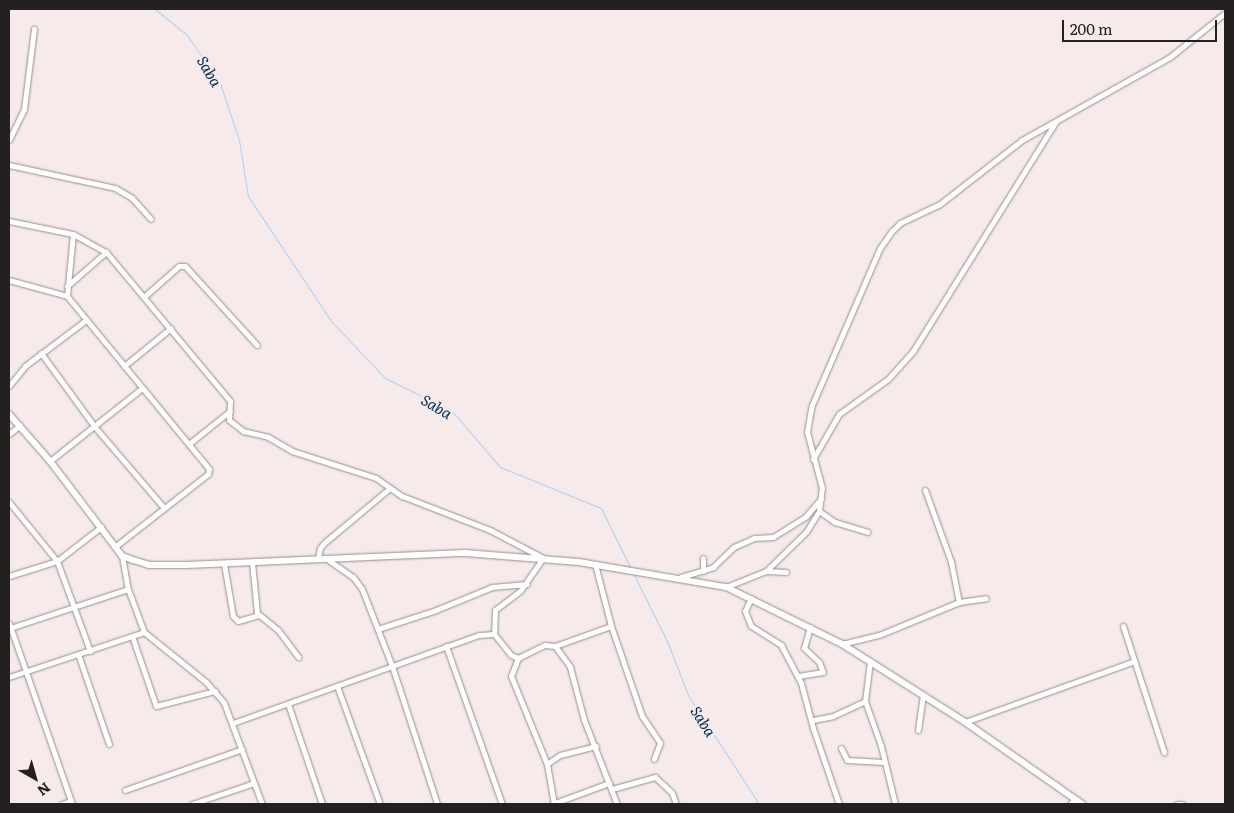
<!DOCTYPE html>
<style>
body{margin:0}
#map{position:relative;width:1234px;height:813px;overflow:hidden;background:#f6eaea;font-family:Literata,serif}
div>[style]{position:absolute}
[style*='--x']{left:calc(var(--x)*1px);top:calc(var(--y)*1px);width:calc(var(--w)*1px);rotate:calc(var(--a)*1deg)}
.stream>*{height:1px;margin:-0.5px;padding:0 0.5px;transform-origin:0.5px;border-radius:0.5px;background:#acd1f6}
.roads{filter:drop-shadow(0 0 1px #988d8d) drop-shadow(0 0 1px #988d8d)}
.minor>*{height:5px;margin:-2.5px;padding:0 2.5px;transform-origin:2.5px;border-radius:2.5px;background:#fff}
.tertiary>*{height:6px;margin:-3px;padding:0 3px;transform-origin:3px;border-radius:3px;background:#fff}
span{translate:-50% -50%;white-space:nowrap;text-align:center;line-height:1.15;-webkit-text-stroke:5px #f6eaea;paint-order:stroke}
.water-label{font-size:15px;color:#002d53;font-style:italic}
.frame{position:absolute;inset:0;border:10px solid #242020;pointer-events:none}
.north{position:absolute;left:10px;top:753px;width:50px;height:50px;-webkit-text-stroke:4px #f6eaea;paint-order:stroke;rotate:142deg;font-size:14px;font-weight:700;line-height:20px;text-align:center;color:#242020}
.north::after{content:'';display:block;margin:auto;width:18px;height:22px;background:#242020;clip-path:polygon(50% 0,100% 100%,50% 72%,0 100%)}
.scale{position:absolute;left:1062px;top:20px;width:155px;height:22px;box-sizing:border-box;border:2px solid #242020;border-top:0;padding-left:6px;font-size:15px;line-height:18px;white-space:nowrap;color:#242020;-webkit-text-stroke:4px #f6eaea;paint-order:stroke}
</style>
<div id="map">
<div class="stream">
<i style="--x:155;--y:9;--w:41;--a:39.1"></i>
<i style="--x:187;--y:35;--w:58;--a:55.5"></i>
<i style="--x:220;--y:83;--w:60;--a:71.6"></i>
<i style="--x:239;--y:140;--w:57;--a:80.9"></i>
<i style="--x:248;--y:196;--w:150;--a:56.4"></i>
<i style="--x:331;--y:321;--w:79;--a:46.5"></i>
<i style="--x:385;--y:378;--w:75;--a:26.2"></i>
<i style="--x:452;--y:411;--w:74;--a:49.4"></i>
<i style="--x:500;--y:467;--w:109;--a:22.1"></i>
<i style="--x:601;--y:508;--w:66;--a:63.8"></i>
<i style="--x:633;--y:573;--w:76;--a:63.4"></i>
<i style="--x:667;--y:641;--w:58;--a:68.7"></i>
<i style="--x:688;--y:695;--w:130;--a:56.9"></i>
</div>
<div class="roads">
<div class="minor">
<i style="--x:9;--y:140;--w:34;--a:-64"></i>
<i style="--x:24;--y:109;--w:81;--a:-82.9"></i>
<i style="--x:9;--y:165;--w:108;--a:12.2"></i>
<i style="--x:115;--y:188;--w:20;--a:30"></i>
<i style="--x:132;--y:198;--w:28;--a:48"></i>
<i style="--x:9;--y:221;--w:65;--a:11.5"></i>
<i style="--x:73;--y:234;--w:38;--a:29"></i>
<i style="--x:106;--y:252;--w:194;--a:50.2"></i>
<i style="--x:230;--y:401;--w:19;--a:93"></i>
<i style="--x:229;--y:420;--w:18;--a:38"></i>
<i style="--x:243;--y:431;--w:26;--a:13"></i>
<i style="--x:268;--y:437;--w:28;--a:30"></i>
<i style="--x:292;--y:451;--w:88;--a:17.8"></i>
<i style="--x:376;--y:478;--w:32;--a:35"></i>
<i style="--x:402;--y:496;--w:94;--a:21.1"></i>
<i style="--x:490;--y:530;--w:60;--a:27.8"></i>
<i style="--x:543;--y:558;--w:40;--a:124.9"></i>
<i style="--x:520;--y:591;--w:31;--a:143"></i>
<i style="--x:495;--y:610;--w:24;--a:92"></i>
<i style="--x:9;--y:280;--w:60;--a:15.4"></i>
<i style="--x:67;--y:296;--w:224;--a:50.6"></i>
<i style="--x:209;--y:469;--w:5;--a:101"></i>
<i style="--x:208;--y:474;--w:117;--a:142"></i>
<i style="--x:67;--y:286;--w:52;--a:-41.1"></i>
<i style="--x:67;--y:296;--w:62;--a:-84.5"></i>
<i style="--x:145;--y:296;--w:45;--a:-41.4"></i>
<i style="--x:179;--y:266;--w:6;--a:0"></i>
<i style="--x:185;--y:266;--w:107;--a:47.7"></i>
<i style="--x:41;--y:353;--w:90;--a:54"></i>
<i style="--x:94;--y:426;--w:108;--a:49.5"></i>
<i style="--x:124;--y:366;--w:60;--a:-39"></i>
<i style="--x:9;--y:386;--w:26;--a:-51"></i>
<i style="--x:25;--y:366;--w:76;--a:-37"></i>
<i style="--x:9;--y:434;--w:14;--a:-39"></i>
<i style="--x:190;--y:443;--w:51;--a:-38.7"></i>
<i style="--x:813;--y:459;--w:52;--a:-60"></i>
<i style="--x:839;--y:414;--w:60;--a:-35.5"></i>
<i style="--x:888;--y:379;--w:38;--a:-48"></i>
<i style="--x:913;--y:351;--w:269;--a:-58.1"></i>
<i style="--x:50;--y:461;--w:116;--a:-38.4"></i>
<i style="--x:925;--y:490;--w:77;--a:70.1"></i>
<i style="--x:951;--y:562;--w:41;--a:78.7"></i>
<i style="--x:9;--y:502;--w:76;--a:50.9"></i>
<i style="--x:57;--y:561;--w:96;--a:69.9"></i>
<i style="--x:819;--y:511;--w:19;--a:35"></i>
<i style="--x:835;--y:522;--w:34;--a:17"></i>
<i style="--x:122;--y:556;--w:34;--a:80"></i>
<i style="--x:128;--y:589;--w:46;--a:69.6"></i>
<i style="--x:144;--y:632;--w:80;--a:38.9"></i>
<i style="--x:206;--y:682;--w:28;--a:49"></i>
<i style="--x:224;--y:703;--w:108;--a:69.4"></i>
<i style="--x:318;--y:558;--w:10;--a:-79"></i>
<i style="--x:320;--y:548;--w:6;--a:-51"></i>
<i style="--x:324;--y:543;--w:86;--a:-39.8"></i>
<i style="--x:327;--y:559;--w:32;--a:35"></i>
<i style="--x:353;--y:577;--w:15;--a:53"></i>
<i style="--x:362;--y:589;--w:83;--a:68.7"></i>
<i style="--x:392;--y:666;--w:145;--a:71.9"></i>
<i style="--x:252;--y:562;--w:51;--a:84.4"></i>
<i style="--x:257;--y:613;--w:27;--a:39"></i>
<i style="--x:278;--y:630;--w:34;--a:53"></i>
<i style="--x:224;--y:564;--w:53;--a:80.2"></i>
<i style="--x:233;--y:616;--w:7;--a:45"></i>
<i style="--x:238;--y:621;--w:22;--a:-16"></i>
<i style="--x:595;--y:564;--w:64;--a:75.5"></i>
<i style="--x:611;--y:626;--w:95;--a:71"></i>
<i style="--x:642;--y:716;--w:32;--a:56"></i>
<i style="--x:660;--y:743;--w:17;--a:111"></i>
<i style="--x:703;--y:571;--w:13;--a:-90"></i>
<i style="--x:766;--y:571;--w:20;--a:3"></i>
<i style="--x:9;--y:576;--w:50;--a:-17.4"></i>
<i style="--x:57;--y:561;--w:56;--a:-37.7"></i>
<i style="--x:681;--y:577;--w:34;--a:-17"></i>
<i style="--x:713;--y:567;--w:29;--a:-44"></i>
<i style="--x:734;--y:547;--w:22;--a:-24"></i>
<i style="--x:754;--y:538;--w:19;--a:-3"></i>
<i style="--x:773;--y:537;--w:39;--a:-32"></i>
<i style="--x:806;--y:516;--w:23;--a:-49"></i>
<i style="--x:726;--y:587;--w:43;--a:-21.8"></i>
<i style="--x:766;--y:571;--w:56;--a:-44.3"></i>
<i style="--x:806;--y:532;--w:25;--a:-58"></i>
<i style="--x:819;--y:511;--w:23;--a:-83"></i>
<i style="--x:822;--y:488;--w:58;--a:-105"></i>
<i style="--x:807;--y:432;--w:27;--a:-80"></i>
<i style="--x:812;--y:405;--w:171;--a:-66.6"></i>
<i style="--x:880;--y:248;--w:21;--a:-55"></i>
<i style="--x:892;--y:231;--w:11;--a:-45"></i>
<i style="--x:900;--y:223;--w:44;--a:-25.4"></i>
<i style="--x:940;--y:204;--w:104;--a:-38"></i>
<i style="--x:1022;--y:140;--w:170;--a:-29.3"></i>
<i style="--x:1170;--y:57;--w:70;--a:-38.7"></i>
<i style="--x:751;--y:598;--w:14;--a:115"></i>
<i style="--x:745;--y:611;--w:16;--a:68"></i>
<i style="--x:751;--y:626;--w:36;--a:32"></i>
<i style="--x:781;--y:645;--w:43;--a:62.2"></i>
<i style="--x:801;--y:683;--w:47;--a:75.1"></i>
<i style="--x:813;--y:728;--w:80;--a:71.1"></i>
<i style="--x:9;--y:623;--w:192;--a:70.8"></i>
<i style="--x:1123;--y:626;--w:133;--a:72"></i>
<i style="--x:10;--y:628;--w:124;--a:-18.3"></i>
<i style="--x:378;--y:629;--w:61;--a:-18.1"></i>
<i style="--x:436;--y:610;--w:61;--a:-22.3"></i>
<i style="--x:492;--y:587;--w:35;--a:-5"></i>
<i style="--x:132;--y:636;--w:74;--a:71.1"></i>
<i style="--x:156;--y:706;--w:61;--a:-14.3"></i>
<i style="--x:842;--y:644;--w:38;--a:-14"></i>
<i style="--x:879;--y:635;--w:87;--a:-22.4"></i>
<i style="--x:959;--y:602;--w:27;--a:-8"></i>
<i style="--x:446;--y:646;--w:168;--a:70.5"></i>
<i style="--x:555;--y:646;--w:26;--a:54"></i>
<i style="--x:570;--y:667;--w:55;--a:75.2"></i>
<i style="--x:584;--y:720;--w:90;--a:68.6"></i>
<i style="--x:78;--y:654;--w:95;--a:71"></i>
<i style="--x:518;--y:658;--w:19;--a:111"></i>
<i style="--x:511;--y:676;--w:95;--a:67.8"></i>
<i style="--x:547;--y:764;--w:41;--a:80.1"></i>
<i style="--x:870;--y:661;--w:40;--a:97.1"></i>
<i style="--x:865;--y:701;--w:48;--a:70.4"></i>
<i style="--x:881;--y:746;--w:60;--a:76.4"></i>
<i style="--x:798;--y:676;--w:25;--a:-9"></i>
<i style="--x:823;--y:672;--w:11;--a:-112"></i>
<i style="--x:819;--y:662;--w:21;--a:-137"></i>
<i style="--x:804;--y:648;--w:22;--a:-74"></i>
<i style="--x:9;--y:677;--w:142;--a:-18.4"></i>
<i style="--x:337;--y:686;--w:126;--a:70"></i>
<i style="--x:288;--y:704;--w:106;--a:71.2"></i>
<i style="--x:813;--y:720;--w:20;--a:-11"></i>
<i style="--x:833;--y:716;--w:35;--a:-25"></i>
<i style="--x:965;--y:722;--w:180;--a:-19.8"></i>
<i style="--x:233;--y:723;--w:261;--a:-19.7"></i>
<i style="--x:479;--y:635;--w:15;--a:-4"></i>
<i style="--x:494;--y:634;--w:27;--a:51"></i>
<i style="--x:511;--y:655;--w:8;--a:23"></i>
<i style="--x:518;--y:658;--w:30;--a:-26"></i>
<i style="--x:545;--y:645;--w:10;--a:6"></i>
<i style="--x:555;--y:646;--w:59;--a:-19.7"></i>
<i style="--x:918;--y:730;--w:36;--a:-82"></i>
<i style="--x:841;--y:748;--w:13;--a:63"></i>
<i style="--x:847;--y:760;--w:36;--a:3"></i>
<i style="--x:547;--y:764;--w:16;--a:-35"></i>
<i style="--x:560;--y:755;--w:37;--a:-14"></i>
<i style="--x:612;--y:789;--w:45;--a:-15.6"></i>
<i style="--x:655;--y:777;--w:23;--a:43"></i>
<i style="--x:672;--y:793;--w:12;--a:70"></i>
<i style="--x:125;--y:790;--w:124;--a:-19.3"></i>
<i style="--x:62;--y:804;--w:9;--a:-18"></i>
<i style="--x:192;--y:804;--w:65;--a:-18.7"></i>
<i style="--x:552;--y:804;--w:61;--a:-20.2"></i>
<i style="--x:1070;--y:804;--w:7;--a:-45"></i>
<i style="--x:1177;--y:804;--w:5;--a:0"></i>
</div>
<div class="tertiary">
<i style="--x:9;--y:414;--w:62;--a:48.9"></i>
<i style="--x:50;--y:461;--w:119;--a:52.8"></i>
<i style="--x:122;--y:556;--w:12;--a:20"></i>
<i style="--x:133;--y:560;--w:17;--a:17"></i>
<i style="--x:149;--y:565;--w:38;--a:0"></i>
<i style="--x:187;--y:565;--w:278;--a:-2.5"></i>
<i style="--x:465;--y:553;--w:114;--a:4.5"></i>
<i style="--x:579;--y:562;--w:149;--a:9.7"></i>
<i style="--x:726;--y:587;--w:129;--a:26.2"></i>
<i style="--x:842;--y:644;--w:146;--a:32.4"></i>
<i style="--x:965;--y:722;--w:143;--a:35"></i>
</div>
</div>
<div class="water-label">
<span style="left:210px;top:71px;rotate:59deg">Saba</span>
<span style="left:437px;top:406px;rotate:30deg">Saba</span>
<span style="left:704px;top:721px;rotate:57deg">Saba</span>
</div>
<div class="frame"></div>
<div class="north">N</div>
<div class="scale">200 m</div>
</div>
